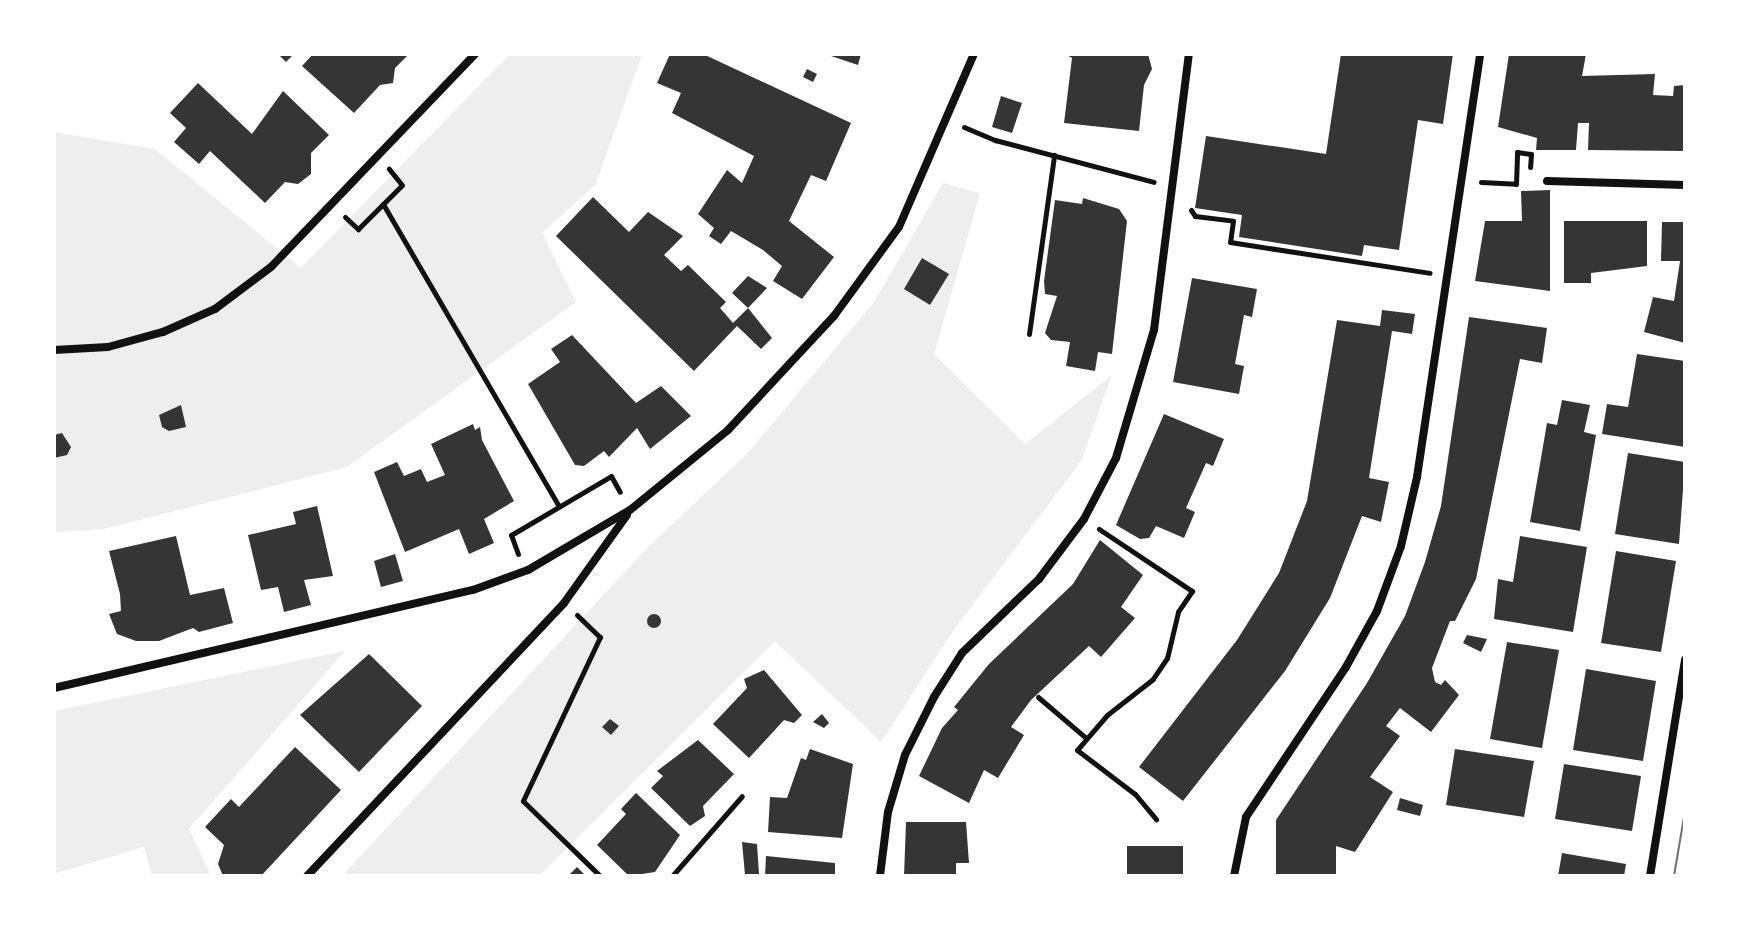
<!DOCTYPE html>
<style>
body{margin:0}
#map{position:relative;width:1739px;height:930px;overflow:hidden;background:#fff;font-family:"Archivo Narrow",sans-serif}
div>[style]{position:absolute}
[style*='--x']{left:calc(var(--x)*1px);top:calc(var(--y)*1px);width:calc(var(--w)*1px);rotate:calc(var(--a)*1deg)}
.green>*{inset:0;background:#eee}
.building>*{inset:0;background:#353535}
.round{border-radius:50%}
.path>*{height:5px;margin:-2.5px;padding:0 2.5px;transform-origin:2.5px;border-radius:2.5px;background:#111}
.minor>*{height:8px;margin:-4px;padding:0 4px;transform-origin:4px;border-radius:4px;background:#111}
.tram>*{height:2px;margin:-1px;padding:0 1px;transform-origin:1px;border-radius:1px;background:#707070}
span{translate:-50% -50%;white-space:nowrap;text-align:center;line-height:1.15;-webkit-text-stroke:8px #fff;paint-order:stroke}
.frame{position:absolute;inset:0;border:56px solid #fff;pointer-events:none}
</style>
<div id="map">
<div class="green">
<i style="clip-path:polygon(510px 54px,642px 54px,596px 184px,542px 233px,576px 302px,347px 467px,104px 529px,54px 532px,54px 132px,155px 149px,301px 268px)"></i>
<i style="clip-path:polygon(943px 183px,980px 193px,934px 354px,1025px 444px,1112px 375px,1081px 461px,953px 631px,881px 742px,775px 641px,539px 876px,342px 876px,646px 549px,748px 453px,874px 302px)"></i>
<i style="clip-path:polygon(345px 651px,189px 829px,211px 876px,152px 876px,144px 847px,54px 874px,54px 711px)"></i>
</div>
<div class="building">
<i style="clip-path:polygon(278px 54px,294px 54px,286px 62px)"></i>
<i style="clip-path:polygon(313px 54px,409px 54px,395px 68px,393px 83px,380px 85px,354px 113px,302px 66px)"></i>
<i style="clip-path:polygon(670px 54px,703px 54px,851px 123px,826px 181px,811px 175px,789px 221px,834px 257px,802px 299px,773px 281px,782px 266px,763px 250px,731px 231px,721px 244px,709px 236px,714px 228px,698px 214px,727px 170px,742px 183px,754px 156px,672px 113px,681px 93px,657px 83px)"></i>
<i style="clip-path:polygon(825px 54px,861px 54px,858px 65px)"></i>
<i style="clip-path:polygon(1065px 54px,1148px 54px,1152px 69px,1144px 85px,1139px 131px,1064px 123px,1072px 58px)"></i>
<i style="clip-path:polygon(1341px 54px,1453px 54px,1443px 124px,1418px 120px,1399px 250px,1364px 245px,1362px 256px,1239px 237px,1242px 215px,1195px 208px,1206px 136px,1326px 154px)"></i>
<i style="clip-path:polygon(1509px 54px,1586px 54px,1582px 76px,1655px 74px,1653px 95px,1673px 96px,1674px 86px,1685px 85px,1685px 151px,1588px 150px,1589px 123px,1578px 123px,1576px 150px,1536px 150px,1537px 138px,1498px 127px)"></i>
<i style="clip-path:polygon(807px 69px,817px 74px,813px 82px,803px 77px)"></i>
<i style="clip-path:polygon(198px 83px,252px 134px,283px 91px,329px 135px,311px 153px,311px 174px,298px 184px,285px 182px,265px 203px,210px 151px,199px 164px,174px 142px,186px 128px,170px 113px)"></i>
<i style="clip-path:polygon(1001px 96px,1022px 103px,1012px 133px,992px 127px)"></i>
<i style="clip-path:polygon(1550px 190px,1550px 291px,1475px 281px,1485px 221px,1522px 221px,1521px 191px)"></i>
<i style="clip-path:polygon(593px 197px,629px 232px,648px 212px,683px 236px,664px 255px,681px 271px,688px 265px,726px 302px,720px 308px,733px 323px,748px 308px,732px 293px,748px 276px,767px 288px,748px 308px,772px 338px,761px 349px,737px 326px,694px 371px,556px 236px)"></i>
<i style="clip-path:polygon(1083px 198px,1119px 209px,1127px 221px,1112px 354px,1098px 352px,1095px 371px,1066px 366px,1070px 342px,1051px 340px,1045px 333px,1057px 296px,1045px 294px,1044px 281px,1055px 200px,1082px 204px)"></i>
<i style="clip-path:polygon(1564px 221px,1647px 221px,1647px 266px,1591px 273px,1591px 283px,1564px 283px)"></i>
<i style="clip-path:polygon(1662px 222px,1685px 222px,1685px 343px,1644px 332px,1653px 297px,1674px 301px,1680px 261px,1661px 261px)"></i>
<i style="clip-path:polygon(922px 258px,949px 274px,930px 305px,904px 289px)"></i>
<i style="clip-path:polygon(1192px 278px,1257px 289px,1252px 317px,1244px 315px,1235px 364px,1244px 366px,1239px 394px,1173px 382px)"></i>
<i style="clip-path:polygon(1382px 310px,1415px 314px,1412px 334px,1392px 331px,1369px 478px,1389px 482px,1381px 522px,1362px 516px,1330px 598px,1285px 671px,1183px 801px,1139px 767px,1237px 640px,1279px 573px,1307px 501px,1337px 320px,1380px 326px)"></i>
<i style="clip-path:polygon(1469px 317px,1547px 328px,1542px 363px,1520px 359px,1476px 579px,1455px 621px,1450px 621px,1432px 668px,1435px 682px,1441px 685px,1445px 680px,1459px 695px,1431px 732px,1400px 708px,1386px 726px,1400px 736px,1370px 777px,1393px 792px,1355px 852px,1336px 846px,1336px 876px,1276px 876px,1276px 820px,1367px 683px,1405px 616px,1425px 562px,1441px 506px)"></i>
<i style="clip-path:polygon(572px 335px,636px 403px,661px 386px,691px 416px,650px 449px,637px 428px,609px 457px,604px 451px,584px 466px,575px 465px,528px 384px,560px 362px,551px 349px)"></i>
<i style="clip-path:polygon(1637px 354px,1685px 361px,1685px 447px,1602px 434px,1607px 404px,1628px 407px)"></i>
<i style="clip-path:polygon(1562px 400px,1590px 405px,1584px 432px,1596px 435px,1580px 531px,1530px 522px,1547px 423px,1557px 425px)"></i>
<i style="clip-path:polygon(181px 405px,186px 427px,169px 431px,162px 427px,159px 415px)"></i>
<i style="clip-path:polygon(1164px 414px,1224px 439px,1213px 466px,1206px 463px,1186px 508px,1195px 512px,1184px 538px,1156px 526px,1149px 538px,1140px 539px,1116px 525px)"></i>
<i style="clip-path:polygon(473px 424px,475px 430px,480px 427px,482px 440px,514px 501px,484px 519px,494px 543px,469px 554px,459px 529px,405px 552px,374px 472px,397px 462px,404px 476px,421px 469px,427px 482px,445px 475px,431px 444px)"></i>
<i style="clip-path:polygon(62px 433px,71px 447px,67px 455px,54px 458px,54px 435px)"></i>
<i style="clip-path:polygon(1628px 453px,1685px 462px,1679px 544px,1615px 534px)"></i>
<i style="clip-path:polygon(317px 506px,333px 576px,304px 580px,311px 605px,284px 612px,278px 587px,261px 590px,248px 535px,296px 524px,293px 512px)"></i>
<i style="clip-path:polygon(176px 536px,190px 595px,224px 588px,233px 623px,199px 632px,193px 628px,159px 641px,136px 641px,117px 634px,109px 614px,121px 611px,120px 594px,109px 551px)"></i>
<i style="clip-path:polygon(1520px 536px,1587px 547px,1573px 632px,1494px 619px,1498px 579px,1513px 582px)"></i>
<i style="clip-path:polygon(1100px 540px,1143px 575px,1121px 607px,1135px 618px,1101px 657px,1089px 646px,1031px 700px,1011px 727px,1024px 735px,998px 778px,984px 770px,969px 803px,919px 776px,942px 728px,958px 710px,954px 707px,989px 664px,1073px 584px)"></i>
<i style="clip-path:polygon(1616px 551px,1676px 561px,1661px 652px,1601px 643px)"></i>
<i style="clip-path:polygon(395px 554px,403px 581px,381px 587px,374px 561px)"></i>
<i class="round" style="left:647px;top:614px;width:14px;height:14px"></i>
<i style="clip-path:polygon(1467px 635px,1487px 639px,1481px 652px,1463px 643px)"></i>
<i style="clip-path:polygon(1507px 642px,1559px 650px,1542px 748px,1490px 739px)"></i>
<i style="clip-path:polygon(369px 654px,422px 706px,359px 772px,300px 715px)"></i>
<i style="clip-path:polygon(1586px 669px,1656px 681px,1643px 761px,1573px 750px)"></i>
<i style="clip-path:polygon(764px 670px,802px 715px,794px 723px,784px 720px,749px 758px,713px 724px,747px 688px,744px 679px)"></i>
<i style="clip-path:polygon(822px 714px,829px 723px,824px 728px,813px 722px)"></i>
<i style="clip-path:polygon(610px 719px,619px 726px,611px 735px,602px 727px)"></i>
<i style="clip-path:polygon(698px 740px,734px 774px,703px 806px,705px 816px,690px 826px,651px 788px,663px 776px,657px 771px)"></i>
<i style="clip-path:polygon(295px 747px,341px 790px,261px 876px,223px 876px,218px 864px,224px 845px,205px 827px,231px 799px,239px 807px)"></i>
<i style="clip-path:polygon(810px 749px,853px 764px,842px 838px,768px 832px,770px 797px,787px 798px,801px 758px,806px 760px)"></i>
<i style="clip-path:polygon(1455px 749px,1534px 761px,1524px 817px,1446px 805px)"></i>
<i style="clip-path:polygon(1564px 764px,1641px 776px,1632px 831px,1555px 819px)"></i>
<i style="clip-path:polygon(636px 793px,680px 835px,655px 872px,629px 876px,597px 845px,626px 814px,621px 809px)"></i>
<i style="clip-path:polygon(1400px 798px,1423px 805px,1420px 816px,1397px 810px)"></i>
<i style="clip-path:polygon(906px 822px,966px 822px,969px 863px,956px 863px,956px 876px,904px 876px)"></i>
<i style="clip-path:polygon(742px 842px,757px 844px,759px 874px,745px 875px)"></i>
<i style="clip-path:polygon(1127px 846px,1183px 846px,1183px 876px,1127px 876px)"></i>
<i style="clip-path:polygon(1562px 853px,1626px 864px,1624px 876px,1558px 876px)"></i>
<i style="clip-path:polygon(766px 856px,835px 863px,835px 876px,765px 876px)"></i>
<i style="clip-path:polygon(577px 867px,586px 876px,568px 876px)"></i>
</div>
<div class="path">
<i style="--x:964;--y:127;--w:34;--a:23"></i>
<i style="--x:995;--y:140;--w:164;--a:14.8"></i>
<i style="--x:1481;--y:182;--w:35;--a:3"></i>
<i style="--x:1516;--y:184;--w:32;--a:-88"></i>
<i style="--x:1517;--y:152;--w:14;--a:8"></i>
<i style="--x:1531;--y:154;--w:13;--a:94"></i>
<i style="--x:383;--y:204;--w:350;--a:59.8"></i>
<i style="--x:1191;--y:210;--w:7;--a:56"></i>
<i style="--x:1195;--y:216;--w:38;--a:7"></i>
<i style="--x:1233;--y:221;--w:21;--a:98"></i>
<i style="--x:1230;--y:242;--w:202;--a:8.8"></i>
<i style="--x:345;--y:217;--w:18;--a:43"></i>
<i style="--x:358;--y:229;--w:62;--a:-45"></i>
<i style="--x:402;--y:185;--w:21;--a:-129"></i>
<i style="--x:1029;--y:334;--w:181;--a:-82"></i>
<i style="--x:1099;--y:529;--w:112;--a:33.7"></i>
<i style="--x:1192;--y:591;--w:25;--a:124"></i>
<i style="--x:1178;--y:612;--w:47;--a:103.4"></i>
<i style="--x:1167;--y:658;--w:25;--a:124"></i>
<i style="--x:1153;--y:679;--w:58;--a:142"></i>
<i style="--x:1107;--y:715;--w:46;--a:130.6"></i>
<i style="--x:1077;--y:750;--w:73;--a:37.2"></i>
<i style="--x:1135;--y:794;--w:33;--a:50"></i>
<i style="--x:518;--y:554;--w:20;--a:-110"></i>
<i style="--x:511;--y:535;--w:116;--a:-30.5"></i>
<i style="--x:611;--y:476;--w:18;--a:61"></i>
<i style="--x:577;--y:615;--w:32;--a:44"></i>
<i style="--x:600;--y:637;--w:181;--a:115.2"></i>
<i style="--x:523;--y:801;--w:107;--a:44.2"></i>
<i style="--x:1038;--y:697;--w:63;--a:40.5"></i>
<i style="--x:672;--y:876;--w:106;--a:-48.8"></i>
</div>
<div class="minor">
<i style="--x:1547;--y:181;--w:138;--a:1.7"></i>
<i style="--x:54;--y:350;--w:54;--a:-3.2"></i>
<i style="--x:108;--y:347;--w:57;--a:-15.3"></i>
<i style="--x:163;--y:332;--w:57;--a:-23.9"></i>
<i style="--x:215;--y:309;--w:70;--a:-36.9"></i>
<i style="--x:271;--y:267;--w:295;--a:-46.2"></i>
<i style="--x:54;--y:688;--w:430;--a:-13.2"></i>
<i style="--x:473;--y:590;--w:59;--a:-20"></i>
<i style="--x:528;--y:570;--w:118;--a:-30.5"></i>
<i style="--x:630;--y:510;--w:127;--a:-39.2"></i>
<i style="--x:728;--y:430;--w:156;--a:-47.1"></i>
<i style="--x:834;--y:316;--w:110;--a:-53.9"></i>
<i style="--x:899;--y:227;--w:189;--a:-66.6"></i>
<i style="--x:307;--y:876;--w:375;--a:-46.7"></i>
<i style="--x:564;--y:603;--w:108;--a:-54.4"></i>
<i style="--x:880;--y:876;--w:64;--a:-82.9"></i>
<i style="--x:888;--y:812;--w:59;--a:-73.4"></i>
<i style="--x:905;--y:755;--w:65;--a:-63.4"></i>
<i style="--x:934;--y:697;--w:52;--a:-57.5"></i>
<i style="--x:962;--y:653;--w:107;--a:-43.9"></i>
<i style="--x:1039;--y:579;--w:75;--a:-53.1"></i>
<i style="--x:1084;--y:519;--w:69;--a:-62.3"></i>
<i style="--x:1116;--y:458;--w:134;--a:-73.5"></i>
<i style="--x:1154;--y:330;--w:278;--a:-82.8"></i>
<i style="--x:1234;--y:876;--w:60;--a:-78.5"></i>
<i style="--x:1246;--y:817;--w:180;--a:-56.3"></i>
<i style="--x:1346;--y:667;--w:64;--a:-61"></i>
<i style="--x:1377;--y:611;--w:69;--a:-69.7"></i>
<i style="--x:1401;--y:546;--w:71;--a:-76.9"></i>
<i style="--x:1417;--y:477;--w:428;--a:-81.5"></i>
<i style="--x:1650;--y:876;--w:219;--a:-80.8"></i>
</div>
<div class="tram">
<i style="--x:1674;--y:876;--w:66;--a:-80.4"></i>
</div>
<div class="frame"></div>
</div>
